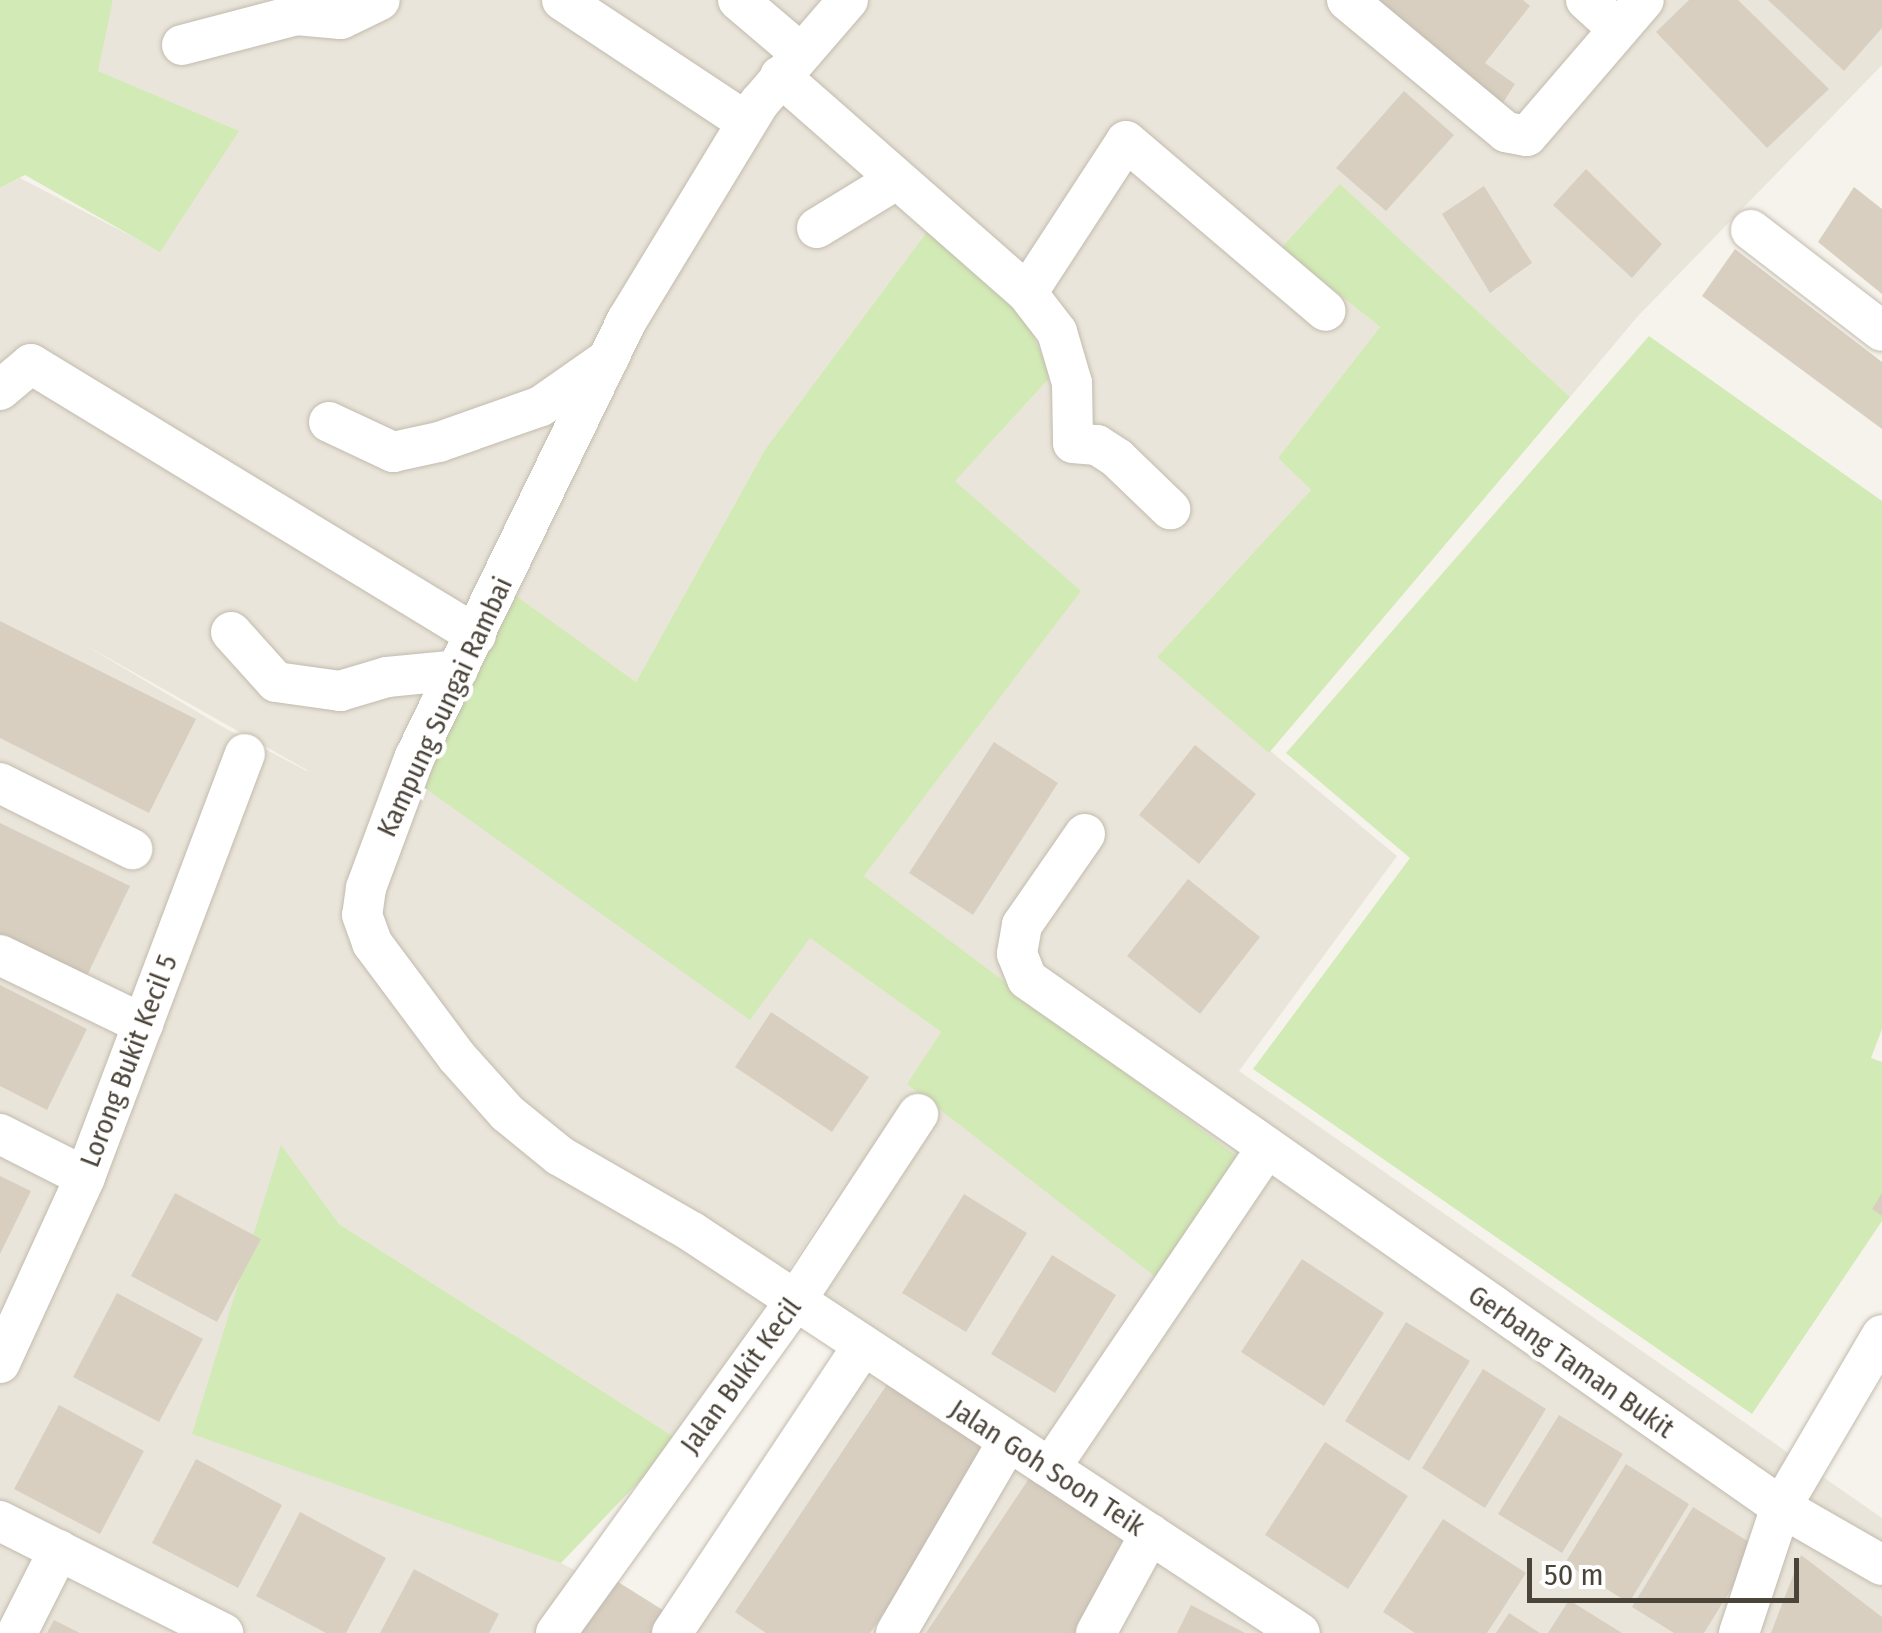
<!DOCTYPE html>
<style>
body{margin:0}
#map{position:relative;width:1882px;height:1633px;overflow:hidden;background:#f6f3ec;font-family:"Fira Sans Condensed",sans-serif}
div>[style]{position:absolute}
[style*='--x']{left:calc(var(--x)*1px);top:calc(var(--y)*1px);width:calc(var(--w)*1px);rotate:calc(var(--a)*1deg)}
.residential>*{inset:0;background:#eae5da}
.green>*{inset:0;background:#d2eab5}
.building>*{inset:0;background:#d8cfc1}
.roads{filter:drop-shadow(0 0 2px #c2bbae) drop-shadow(0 0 2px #c2bbae)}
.minor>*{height:40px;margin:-20px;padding:0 20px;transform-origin:20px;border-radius:20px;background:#fff}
span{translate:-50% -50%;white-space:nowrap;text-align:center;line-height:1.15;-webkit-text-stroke:9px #fff;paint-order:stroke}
.street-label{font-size:28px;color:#4b4439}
.scale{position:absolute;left:1527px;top:1558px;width:272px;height:45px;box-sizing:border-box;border:5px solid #4b4439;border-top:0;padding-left:12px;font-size:30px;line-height:35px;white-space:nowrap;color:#4b4439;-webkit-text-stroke:8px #fff;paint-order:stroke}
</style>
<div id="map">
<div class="residential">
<i style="clip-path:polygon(evenodd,113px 0,1882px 0,1882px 65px,1638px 316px,1570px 397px,1340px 185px,1281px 248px,1380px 327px,1278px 458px,1311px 490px,1157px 657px,1397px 856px,1239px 1071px,1882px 1518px,1882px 1633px,679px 1633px,861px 1347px,778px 1292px,859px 1161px,679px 1440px,339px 1224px,281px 1146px,561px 1563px,594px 1580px,556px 1633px,0 1633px,0 188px,20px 178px,160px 251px,238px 131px,97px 71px,113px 0,929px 229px,955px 481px,1080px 591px,864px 876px,1238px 1158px,908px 1084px,941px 1032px,809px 937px,750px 1020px,516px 597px,636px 682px,766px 448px,929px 229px,113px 0,80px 642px,307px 770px,307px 771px,221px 726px,80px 642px)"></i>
</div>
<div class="green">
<i style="clip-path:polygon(0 0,113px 0,98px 71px,239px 131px,160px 252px,25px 175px,0 188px)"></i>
<i style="clip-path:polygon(1340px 184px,1570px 397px,1269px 753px,1157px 657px,1311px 490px,1278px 458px,1380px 327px,1281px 248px)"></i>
<i style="clip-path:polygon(929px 229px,1022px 310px,1051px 376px,955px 481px,1081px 591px,864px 876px,1239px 1158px,1161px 1281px,907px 1084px,941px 1032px,810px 938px,750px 1020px,418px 783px,516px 596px,636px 682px,766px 448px)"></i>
<i style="clip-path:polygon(1649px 336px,1882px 501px,1882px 1029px,1871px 1058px,1882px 1062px,1882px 1221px,1752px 1414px,1253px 1069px,1410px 858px,1286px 753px)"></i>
<i style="clip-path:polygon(281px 1145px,339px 1224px,679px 1440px,561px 1563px,192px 1434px)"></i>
</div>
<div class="building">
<i style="clip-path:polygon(1361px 0,1523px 0,1530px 6px,1485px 63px,1515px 84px,1495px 115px)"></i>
<i style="clip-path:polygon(1689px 0,1738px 0,1829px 89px,1767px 148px,1656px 32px)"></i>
<i style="clip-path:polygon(1768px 0,1882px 0,1882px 28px,1844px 71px)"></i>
<i style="clip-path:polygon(1404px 91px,1454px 135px,1386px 211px,1336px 168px)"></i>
<i style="clip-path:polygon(1586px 169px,1662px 244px,1632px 278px,1553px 205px)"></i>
<i style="clip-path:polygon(1484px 186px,1532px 263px,1490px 293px,1442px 214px)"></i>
<i style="clip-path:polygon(1854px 187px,1882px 209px,1882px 294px,1818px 242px)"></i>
<i style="clip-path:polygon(1735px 249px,1882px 362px,1882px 429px,1702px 296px)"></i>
<i style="clip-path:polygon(0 621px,196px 719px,149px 813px,0 738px)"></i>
<i style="clip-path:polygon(994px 742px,1058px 783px,973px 915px,909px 873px)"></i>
<i style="clip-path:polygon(1195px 745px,1256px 794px,1199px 864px,1139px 815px)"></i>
<i style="clip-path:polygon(0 823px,130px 886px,82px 986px,0 947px)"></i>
<i style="clip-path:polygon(1188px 879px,1260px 937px,1200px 1014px,1127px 956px)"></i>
<i style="clip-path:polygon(0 985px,87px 1029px,47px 1110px,0 1086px)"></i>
<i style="clip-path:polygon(771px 1012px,869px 1077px,832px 1132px,735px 1067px)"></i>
<i style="clip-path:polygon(0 1176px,31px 1191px,0 1254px)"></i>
<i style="clip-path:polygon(175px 1193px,261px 1239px,217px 1322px,131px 1276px)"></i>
<i style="clip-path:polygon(1882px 1193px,1882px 1216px,1872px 1209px)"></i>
<i style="clip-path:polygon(964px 1194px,1027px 1233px,966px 1332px,902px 1293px)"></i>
<i style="clip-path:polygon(1052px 1255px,1116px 1295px,1055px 1393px,991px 1354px)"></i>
<i style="clip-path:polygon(1302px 1259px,1384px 1313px,1324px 1406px,1241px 1352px)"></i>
<i style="clip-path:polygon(117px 1293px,203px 1339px,159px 1422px,73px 1377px)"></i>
<i style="clip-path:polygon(1406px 1322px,1470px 1361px,1409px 1461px,1345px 1421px)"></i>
<i style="clip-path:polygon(1483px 1369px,1546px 1409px,1485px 1508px,1422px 1468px)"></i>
<i style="clip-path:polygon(888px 1383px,992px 1454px,870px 1633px,766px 1633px,735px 1612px)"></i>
<i style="clip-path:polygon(59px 1405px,144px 1451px,100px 1534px,14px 1489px)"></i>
<i style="clip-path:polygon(1559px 1415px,1623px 1454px,1562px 1553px,1498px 1514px)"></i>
<i style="clip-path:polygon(1325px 1442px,1408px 1496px,1348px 1589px,1265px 1535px)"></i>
<i style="clip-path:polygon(196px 1459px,282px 1505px,238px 1588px,152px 1543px)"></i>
<i style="clip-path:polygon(1626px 1464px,1689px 1504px,1629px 1603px,1565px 1563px)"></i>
<i style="clip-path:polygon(1032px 1474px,1136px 1545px,1076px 1633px,926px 1633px)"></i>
<i style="clip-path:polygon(1693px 1507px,1757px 1547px,1704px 1633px,1674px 1633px,1632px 1607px)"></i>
<i style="clip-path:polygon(300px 1512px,386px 1558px,346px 1633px,326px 1633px,256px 1596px)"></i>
<i style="clip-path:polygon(1443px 1519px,1526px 1573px,1487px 1633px,1415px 1633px,1383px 1612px)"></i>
<i style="clip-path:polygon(1801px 1555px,1882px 1617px,1882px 1633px,1771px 1633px)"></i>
<i style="clip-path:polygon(414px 1569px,499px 1614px,489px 1633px,380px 1633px)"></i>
<i style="clip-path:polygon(607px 1575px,666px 1612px,653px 1633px,571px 1633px)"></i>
<i style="clip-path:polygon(1569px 1600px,1622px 1633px,1548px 1633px)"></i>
<i style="clip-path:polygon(1191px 1605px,1245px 1633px,1177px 1633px)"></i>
<i style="clip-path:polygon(1509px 1613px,1540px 1633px,1496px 1633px)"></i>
<i style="clip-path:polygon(54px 1620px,80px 1633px,47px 1633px)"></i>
</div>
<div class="roads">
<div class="minor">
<i style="--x:562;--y:0;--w:221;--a:33.5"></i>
<i style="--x:738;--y:0;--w:80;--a:40.4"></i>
<i style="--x:848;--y:0;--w:136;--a:130.8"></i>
<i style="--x:759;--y:103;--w:254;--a:121.3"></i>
<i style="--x:627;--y:320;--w:485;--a:115.9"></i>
<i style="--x:415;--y:756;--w:141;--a:110.4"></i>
<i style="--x:366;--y:888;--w:27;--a:98"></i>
<i style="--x:362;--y:915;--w:30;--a:70"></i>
<i style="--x:372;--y:943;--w:142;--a:53.3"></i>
<i style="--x:457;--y:1057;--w:75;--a:48.2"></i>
<i style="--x:507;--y:1113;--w:68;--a:39.1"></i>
<i style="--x:560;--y:1156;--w:152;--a:29.9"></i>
<i style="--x:692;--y:1232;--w:728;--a:33.41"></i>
<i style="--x:1347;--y:0;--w:207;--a:39.7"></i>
<i style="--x:1506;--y:132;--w:21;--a:11"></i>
<i style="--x:1527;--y:136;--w:179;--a:-49.3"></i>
<i style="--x:1586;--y:0;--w:43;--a:42.2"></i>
<i style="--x:182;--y:45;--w:118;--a:-14.7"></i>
<i style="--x:296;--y:15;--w:45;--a:5.1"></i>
<i style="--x:341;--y:19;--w:43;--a:-26"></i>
<i style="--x:780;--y:76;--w:329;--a:41.3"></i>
<i style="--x:1027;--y:293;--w:49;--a:52.4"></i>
<i style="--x:1057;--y:332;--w:53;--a:73.6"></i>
<i style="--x:1072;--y:383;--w:60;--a:89"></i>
<i style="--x:1073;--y:443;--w:24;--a:5"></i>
<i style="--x:1097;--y:445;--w:24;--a:33"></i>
<i style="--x:1117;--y:458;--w:74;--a:43.9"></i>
<i style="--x:817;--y:228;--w:92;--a:-31.3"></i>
<i style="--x:1751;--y:230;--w:165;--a:37.6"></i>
<i style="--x:1027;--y:293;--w:181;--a:-56.9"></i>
<i style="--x:1126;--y:141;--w:262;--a:40.4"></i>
<i style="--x:0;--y:390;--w:40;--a:-40"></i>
<i style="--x:31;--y:364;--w:521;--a:31.34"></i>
<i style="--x:329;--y:422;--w:71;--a:25.1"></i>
<i style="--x:393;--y:452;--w:47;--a:-12.3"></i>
<i style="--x:439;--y:442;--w:108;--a:-19.4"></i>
<i style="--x:541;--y:406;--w:82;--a:-35"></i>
<i style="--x:231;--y:632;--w:67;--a:48"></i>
<i style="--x:276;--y:682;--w:65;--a:8"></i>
<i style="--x:340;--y:691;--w:49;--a:-16.6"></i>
<i style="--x:387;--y:677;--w:71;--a:-5.6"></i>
<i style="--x:0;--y:783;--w:148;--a:26.6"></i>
<i style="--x:1085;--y:834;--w:111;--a:124.7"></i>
<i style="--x:1022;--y:925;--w:29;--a:100"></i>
<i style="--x:1017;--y:954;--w:27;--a:68"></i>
<i style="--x:1027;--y:979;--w:920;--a:35"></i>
<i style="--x:1781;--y:1507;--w:116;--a:29.9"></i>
<i style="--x:0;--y:955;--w:159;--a:25.8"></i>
<i style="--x:0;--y:1134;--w:95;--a:26.8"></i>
<i style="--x:0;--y:1363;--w:205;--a:-65.4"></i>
<i style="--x:85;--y:1177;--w:452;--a:-69.3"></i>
<i style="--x:1050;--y:1468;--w:383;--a:-55.9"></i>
<i style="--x:0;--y:1521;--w:250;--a:26.7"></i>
<i style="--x:17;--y:1633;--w:93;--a:-63.2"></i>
<i style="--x:556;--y:1633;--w:407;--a:-54.2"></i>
<i style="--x:794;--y:1303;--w:226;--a:-56.7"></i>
<i style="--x:672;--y:1633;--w:343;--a:-56.4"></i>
<i style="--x:896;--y:1633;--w:222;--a:-59.7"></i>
<i style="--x:1096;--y:1633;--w:113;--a:-61.4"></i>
<i style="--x:1739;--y:1633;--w:133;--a:-71.6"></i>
<i style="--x:1781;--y:1507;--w:199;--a:-59.6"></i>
</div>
</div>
<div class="street-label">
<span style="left:445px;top:707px;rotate:-65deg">Kampung Sungai Rambai</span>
<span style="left:129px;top:1061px;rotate:-69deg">Lorong Bukit Kecil 5</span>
<span style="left:1571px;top:1362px;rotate:35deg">Gerbang Taman Bukit</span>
<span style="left:741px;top:1376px;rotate:-54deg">Jalan Bukit Kecil</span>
<span style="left:1047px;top:1468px;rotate:33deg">Jalan Goh Soon Teik</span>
</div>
<div class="scale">50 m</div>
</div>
